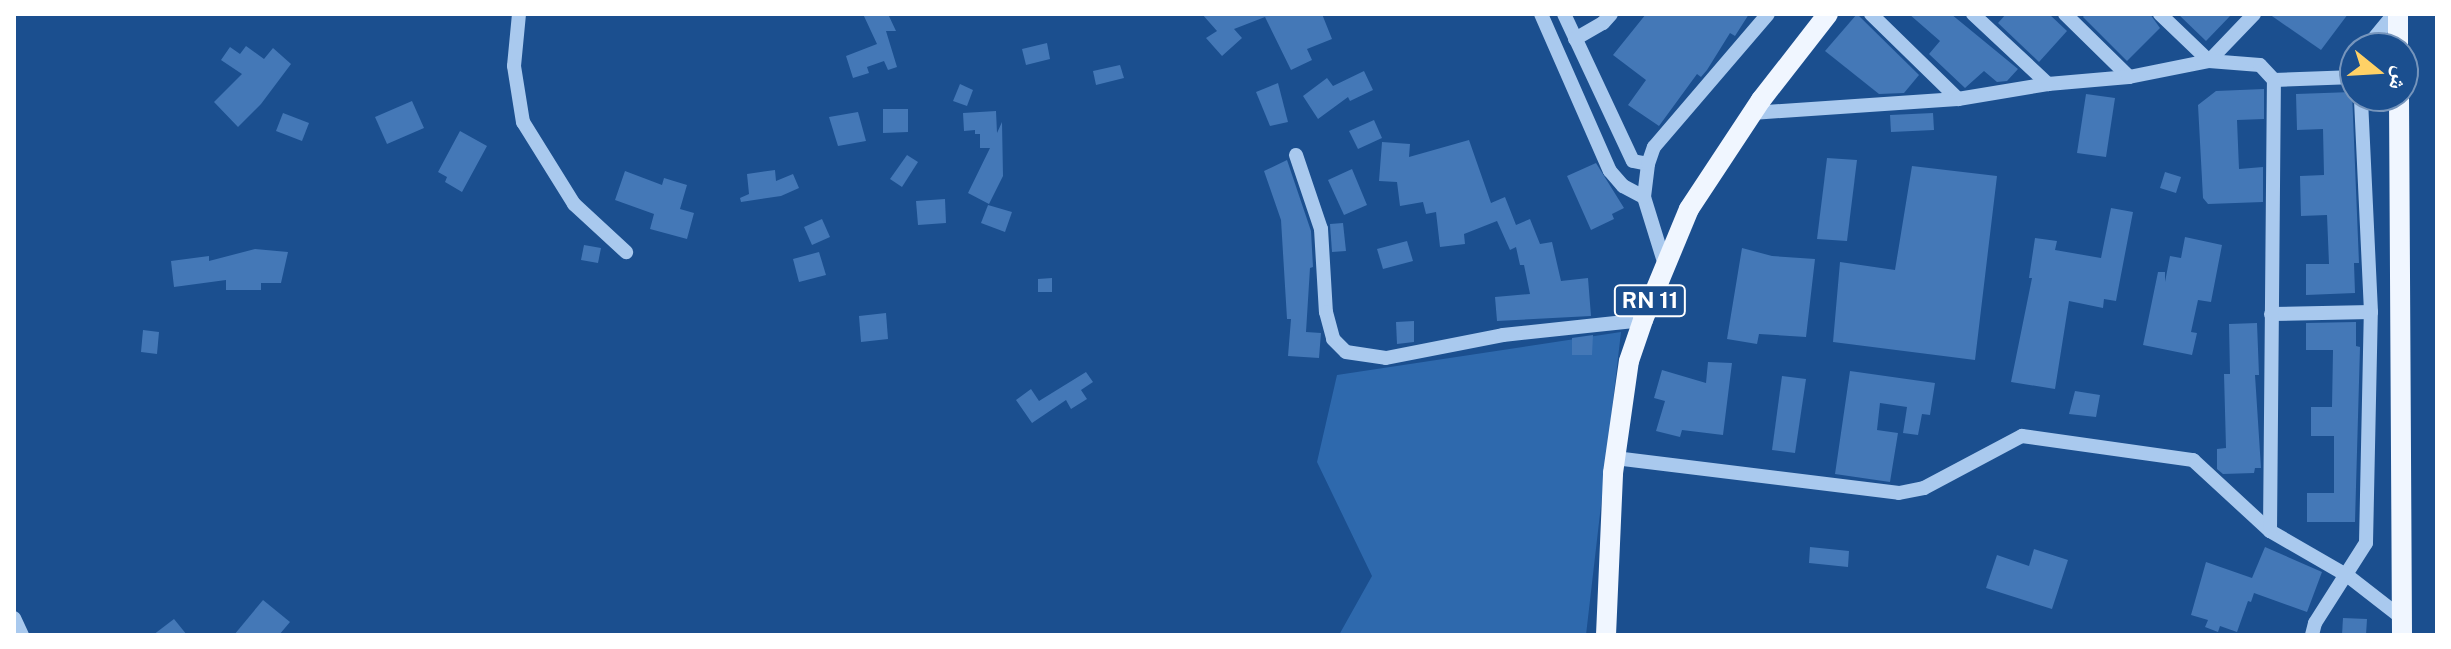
<!DOCTYPE html>
<meta charset="utf-8">
<style>
body{margin:0}
#map{position:relative;width:2451px;height:649px;overflow:hidden;background:#1b4f8f;font-family:"Public Sans","Noto Naskh Arabic",sans-serif}
div>[style]{position:absolute}
[style*='--x']{left:calc(var(--x)*1px);top:calc(var(--y)*1px);width:calc(var(--w)*1px);rotate:calc(var(--a)*1deg)}
.green>*{inset:0;background:#2e69ad}
.building>*{inset:0;background:#4478b7}
.minor>*{height:14px;margin:-7px;padding:0 7px;transform-origin:7px;border-radius:7px;background:#a9c9ee}
.major>*{height:20px;margin:-10px;padding:0 10px;transform-origin:10px;border-radius:10px;background:#f0f6ff}
span{translate:-50% -50%;white-space:nowrap;text-align:center;line-height:1.15;-webkit-text-stroke:8px #1b4f8f;paint-order:stroke}
.shield-label span{padding:2px 6px;background:#1b4f8f;border:2px solid;border-radius:6px;-webkit-text-stroke-width:0}
.shield-label{font-size:22px;color:#fff;font-weight:700}
.frame{position:absolute;inset:0;border:16px solid #fff;pointer-events:none}
.north{position:absolute;left:2339px;top:32px;width:80px;height:80px;box-sizing:border-box;background:#1b4f8f;border:2px solid #7695bc;border-radius:50%;rotate:108deg;font-size:22px;font-weight:700;line-height:32px;text-align:center;color:#fff}
.north::after{content:'';display:block;margin:auto;width:28px;height:36px;background:#ffd166;clip-path:polygon(50% 0,100% 100%,50% 72%,0 100%)}
</style>
<div id="map">
<div class="green">
<i style="clip-path:polygon(1621px 332px,1586px 635px,1339px 635px,1372px 576px,1317px 462px,1337px 375px)"></i>
</div>
<div class="building">
<i style="clip-path:polygon(863px 14px,888px 14px,896px 31px,886px 31px,897px 67px,888px 70px,884px 61px,867px 67px,869px 73px,853px 78px,846px 56px,877px 44px)"></i>
<i style="clip-path:polygon(1202px 14px,1322px 14px,1332px 39px,1307px 49px,1312px 60px,1291px 70px,1265px 17px,1234px 29px,1242px 38px,1222px 56px,1206px 38px,1217px 31px)"></i>
<i style="clip-path:polygon(1646px 14px,1749px 14px,1735px 36px,1730px 33px,1707px 70px,1701px 77px,1697px 74px,1659px 126px,1628px 105px,1646px 80px,1613px 55px)"></i>
<i style="clip-path:polygon(1857px 14px,1919px 75px,1904px 93px,1879px 94px,1825px 51px)"></i>
<i style="clip-path:polygon(1909px 14px,1951px 14px,2018px 69px,2007px 81px,1997px 82px,1984px 71px,1965px 88px,1929px 54px,1940px 41px)"></i>
<i style="clip-path:polygon(2006px 14px,2049px 14px,2067px 31px,2039px 62px,1998px 23px)"></i>
<i style="clip-path:polygon(2085px 14px,2150px 14px,2160px 28px,2127px 61px,2083px 17px)"></i>
<i style="clip-path:polygon(2178px 14px,2232px 14px,2206px 41px)"></i>
<i style="clip-path:polygon(2269px 14px,2348px 14px,2321px 50px)"></i>
<i style="clip-path:polygon(1047px 43px,1050px 59px,1026px 65px,1022px 49px)"></i>
<i style="clip-path:polygon(246px 46px,264px 59px,273px 48px,291px 64px,261px 104px,238px 127px,214px 102px,242px 74px,221px 60px,230px 47px,240px 54px)"></i>
<i style="clip-path:polygon(1120px 65px,1124px 78px,1096px 85px,1093px 71px)"></i>
<i style="clip-path:polygon(1364px 71px,1373px 90px,1350px 101px,1348px 97px,1318px 119px,1303px 96px,1327px 78px,1333px 86px)"></i>
<i style="clip-path:polygon(1278px 83px,1288px 122px,1270px 126px,1256px 92px)"></i>
<i style="clip-path:polygon(960px 84px,973px 90px,967px 106px,953px 101px)"></i>
<i style="clip-path:polygon(2264px 89px,2264px 119px,2237px 120px,2239px 169px,2263px 167px,2263px 202px,2208px 204px,2203px 198px,2198px 105px,2216px 91px)"></i>
<i style="clip-path:polygon(2352px 92px,2359px 263px,2354px 263px,2355px 293px,2306px 295px,2306px 264px,2329px 264px,2327px 215px,2301px 216px,2300px 176px,2324px 175px,2323px 129px,2297px 130px,2296px 94px)"></i>
<i style="clip-path:polygon(2086px 94px,2115px 98px,2106px 157px,2077px 153px)"></i>
<i style="clip-path:polygon(412px 101px,424px 128px,387px 144px,375px 117px)"></i>
<i style="clip-path:polygon(883px 109px,908px 109px,908px 132px,883px 133px)"></i>
<i style="clip-path:polygon(996px 111px,997px 133px,1002px 122px,1003px 176px,989px 204px,968px 193px,990px 148px,980px 148px,980px 134px,975px 134px,975px 130px,964px 131px,963px 113px)"></i>
<i style="clip-path:polygon(858px 112px,866px 141px,838px 146px,829px 117px)"></i>
<i style="clip-path:polygon(283px 113px,309px 123px,302px 141px,276px 131px)"></i>
<i style="clip-path:polygon(1933px 113px,1934px 130px,1891px 132px,1890px 115px)"></i>
<i style="clip-path:polygon(1374px 120px,1382px 138px,1358px 149px,1349px 131px)"></i>
<i style="clip-path:polygon(460px 131px,487px 146px,462px 192px,445px 182px,447px 177px,438px 172px)"></i>
<i style="clip-path:polygon(1469px 140px,1491px 203px,1505px 197px,1516px 225px,1530px 219px,1540px 244px,1552px 242px,1561px 281px,1588px 278px,1591px 316px,1497px 321px,1495px 297px,1530px 294px,1524px 265px,1520px 265px,1516px 247px,1510px 250px,1497px 221px,1464px 234px,1465px 244px,1440px 247px,1436px 212px,1426px 214px,1423px 202px,1400px 206px,1397px 182px,1379px 181px,1382px 142px,1410px 144px,1409px 157px)"></i>
<i style="clip-path:polygon(907px 155px,918px 162px,902px 187px,890px 179px)"></i>
<i style="clip-path:polygon(1827px 158px,1857px 160px,1847px 241px,1817px 239px)"></i>
<i style="clip-path:polygon(1287px 160px,1311px 231px,1313px 267px,1310px 268px,1306px 332px,1321px 333px,1319px 358px,1288px 356px,1291px 319px,1287px 319px,1281px 220px,1264px 171px)"></i>
<i style="clip-path:polygon(1596px 163px,1624px 208px,1612px 214px,1614px 219px,1591px 230px,1567px 176px)"></i>
<i style="clip-path:polygon(1912px 166px,1997px 176px,1975px 360px,1833px 342px,1840px 262px,1895px 270px)"></i>
<i style="clip-path:polygon(1352px 169px,1367px 205px,1344px 215px,1328px 180px)"></i>
<i style="clip-path:polygon(775px 170px,776px 181px,793px 174px,799px 188px,781px 196px,741px 202px,740px 198px,749px 194px,747px 174px)"></i>
<i style="clip-path:polygon(625px 171px,662px 185px,664px 178px,687px 185px,680px 209px,694px 213px,687px 239px,650px 229px,654px 214px,615px 200px)"></i>
<i style="clip-path:polygon(2165px 172px,2181px 177px,2176px 193px,2160px 188px)"></i>
<i style="clip-path:polygon(945px 199px,946px 223px,918px 225px,916px 201px)"></i>
<i style="clip-path:polygon(988px 205px,1012px 212px,1005px 232px,981px 223px)"></i>
<i style="clip-path:polygon(2111px 208px,2133px 212px,2116px 301px,2104px 299px,2103px 308px,2069px 301px,2055px 389px,2011px 382px,2032px 278px,2029px 278px,2035px 238px,2057px 241px,2055px 250px,2101px 258px)"></i>
<i style="clip-path:polygon(822px 219px,830px 237px,812px 245px,804px 227px)"></i>
<i style="clip-path:polygon(1343px 223px,1346px 251px,1332px 252px,1330px 224px)"></i>
<i style="clip-path:polygon(2185px 237px,2222px 245px,2211px 302px,2198px 300px,2191px 332px,2197px 333px,2192px 355px,2143px 345px,2158px 272px,2165px 272px,2165px 282px,2170px 256px,2181px 258px)"></i>
<i style="clip-path:polygon(1407px 241px,1413px 261px,1383px 269px,1377px 249px)"></i>
<i style="clip-path:polygon(584px 245px,601px 248px,598px 263px,581px 260px)"></i>
<i style="clip-path:polygon(1742px 248px,1772px 256px,1815px 259px,1806px 337px,1759px 334px,1757px 344px,1727px 339px)"></i>
<i style="clip-path:polygon(255px 249px,288px 252px,281px 283px,261px 283px,261px 290px,226px 290px,226px 280px,174px 287px,171px 261px,209px 256px,209px 261px)"></i>
<i style="clip-path:polygon(819px 252px,826px 275px,799px 282px,793px 259px)"></i>
<i style="clip-path:polygon(1052px 278px,1052px 292px,1038px 292px,1038px 279px)"></i>
<i style="clip-path:polygon(886px 313px,888px 339px,861px 342px,859px 316px)"></i>
<i style="clip-path:polygon(1414px 321px,1414px 342px,1397px 344px,1396px 322px)"></i>
<i style="clip-path:polygon(2356px 322px,2356px 346px,2360px 347px,2355px 522px,2307px 522px,2307px 493px,2334px 493px,2334px 436px,2311px 436px,2311px 407px,2332px 407px,2333px 350px,2306px 350px,2306px 323px)"></i>
<i style="clip-path:polygon(2257px 323px,2259px 375px,2255px 375px,2261px 468px,2255px 468px,2254px 473px,2223px 474px,2217px 469px,2217px 449px,2226px 448px,2224px 374px,2230px 374px,2229px 324px)"></i>
<i style="clip-path:polygon(143px 330px,159px 332px,157px 354px,141px 352px)"></i>
<i style="clip-path:polygon(1593px 335px,1592px 355px,1572px 355px,1572px 338px)"></i>
<i style="clip-path:polygon(1708px 362px,1732px 363px,1723px 435px,1682px 430px,1680px 437px,1656px 431px,1665px 401px,1654px 398px,1662px 370px,1706px 383px)"></i>
<i style="clip-path:polygon(1850px 371px,1935px 383px,1930px 415px,1922px 414px,1918px 435px,1903px 433px,1907px 407px,1880px 403px,1877px 430px,1898px 433px,1890px 482px,1835px 474px)"></i>
<i style="clip-path:polygon(1086px 372px,1093px 382px,1081px 390px,1087px 399px,1071px 409px,1066px 400px,1032px 423px,1016px 400px,1031px 389px,1039px 401px)"></i>
<i style="clip-path:polygon(1782px 376px,1806px 379px,1795px 453px,1772px 450px)"></i>
<i style="clip-path:polygon(2075px 391px,2100px 395px,2096px 417px,2069px 414px)"></i>
<i style="clip-path:polygon(1810px 547px,1849px 551px,1848px 567px,1809px 563px)"></i>
<i style="clip-path:polygon(2265px 547px,2322px 572px,2307px 612px,2254px 593px,2251px 602px,2248px 601px,2237px 632px,2220px 626px,2218px 632px,2205px 627px,2208px 620px,2191px 615px,2206px 562px,2252px 578px)"></i>
<i style="clip-path:polygon(2034px 549px,2068px 560px,2052px 609px,1986px 588px,1997px 555px,2029px 566px)"></i>
<i style="clip-path:polygon(263px 600px,290px 622px,279px 635px,234px 635px)"></i>
<i style="clip-path:polygon(2343px 618px,2367px 619px,2366px 635px,2342px 635px)"></i>
<i style="clip-path:polygon(174px 619px,187px 635px,153px 635px)"></i>
</div>
<div class="minor">
<i style="--x:519;--y:14;--w:52;--a:95.5"></i>
<i style="--x:514;--y:66;--w:57;--a:80.9"></i>
<i style="--x:523;--y:122;--w:97;--a:58.1"></i>
<i style="--x:574;--y:204;--w:71;--a:42.7"></i>
<i style="--x:1541;--y:14;--w:171;--a:66.3"></i>
<i style="--x:1610;--y:171;--w:20;--a:49"></i>
<i style="--x:1623;--y:186;--w:24;--a:28"></i>
<i style="--x:1564;--y:14;--w:162;--a:64.9"></i>
<i style="--x:1633;--y:161;--w:15;--a:11"></i>
<i style="--x:1871;--y:14;--w:122;--a:44.3"></i>
<i style="--x:1973;--y:14;--w:103;--a:43"></i>
<i style="--x:2065;--y:14;--w:90;--a:44.5"></i>
<i style="--x:2160;--y:14;--w:68;--a:43.8"></i>
<i style="--x:2209;--y:61;--w:65;--a:-46.2"></i>
<i style="--x:1575;--y:39;--w:32;--a:-30"></i>
<i style="--x:1603;--y:23;--w:12;--a:-48"></i>
<i style="--x:2366;--y:48;--w:44;--a:-50.5"></i>
<i style="--x:1752;--y:113;--w:206;--a:-3.9"></i>
<i style="--x:1958;--y:99;--w:91;--a:-9.5"></i>
<i style="--x:2048;--y:84;--w:81;--a:-4.9"></i>
<i style="--x:2129;--y:77;--w:82;--a:-11.3"></i>
<i style="--x:2209;--y:61;--w:51;--a:4.5"></i>
<i style="--x:2260;--y:65;--w:21;--a:47"></i>
<i style="--x:2274;--y:80;--w:81;--a:-2.1"></i>
<i style="--x:1296;--y:155;--w:78;--a:71.3"></i>
<i style="--x:1321;--y:229;--w:83;--a:86.6"></i>
<i style="--x:1326;--y:312;--w:28;--a:75"></i>
<i style="--x:1333;--y:339;--w:18;--a:45"></i>
<i style="--x:1346;--y:352;--w:40;--a:8.5"></i>
<i style="--x:1386;--y:358;--w:119;--a:-11.1"></i>
<i style="--x:1503;--y:335;--w:141;--a:-6.1"></i>
<i style="--x:1665;--y:265;--w:71;--a:-107.2"></i>
<i style="--x:1644;--y:197;--w:33;--a:-83"></i>
<i style="--x:1648;--y:164;--w:18;--a:-71"></i>
<i style="--x:1654;--y:147;--w:175;--a:-49.4"></i>
<i style="--x:2271;--y:314;--w:100;--a:-1.1"></i>
<i style="--x:1615;--y:458;--w:286;--a:7"></i>
<i style="--x:1899;--y:493;--w:25;--a:-11"></i>
<i style="--x:1924;--y:488;--w:111;--a:-28"></i>
<i style="--x:2022;--y:436;--w:173;--a:8"></i>
<i style="--x:2193;--y:460;--w:105;--a:42.7"></i>
<i style="--x:2270;--y:531;--w:90;--a:30"></i>
<i style="--x:2348;--y:576;--w:68;--a:37.9"></i>
<i style="--x:2270;--y:531;--w:451;--a:-89.5"></i>
<i style="--x:14;--y:618;--w:19;--a:65"></i>
<i style="--x:2312;--y:635;--w:12;--a:-76"></i>
<i style="--x:2315;--y:623;--w:95;--a:-57.5"></i>
<i style="--x:2366;--y:543;--w:231;--a:-88.8"></i>
<i style="--x:2371;--y:312;--w:216;--a:-92.7"></i>
</div>
<div class="major">
<i style="--x:2398;--y:14;--w:34;--a:90"></i>
<i style="--x:2399;--y:96;--w:539;--a:89.68"></i>
<i style="--x:1606;--y:635;--w:162;--a:-87.5"></i>
<i style="--x:1613;--y:473;--w:113;--a:-81.9"></i>
<i style="--x:1629;--y:361;--w:43;--a:-71.1"></i>
<i style="--x:1643;--y:320;--w:120;--a:-67.5"></i>
<i style="--x:1689;--y:209;--w:131;--a:-56.6"></i>
<i style="--x:1761;--y:100;--w:109;--a:-52.1"></i>
</div>
<div class="shield-label">
<span style="left:1650px;top:301px">RN 11</span>
</div>
<div class="frame"></div>
<div class="north">ش</div>
</div>
